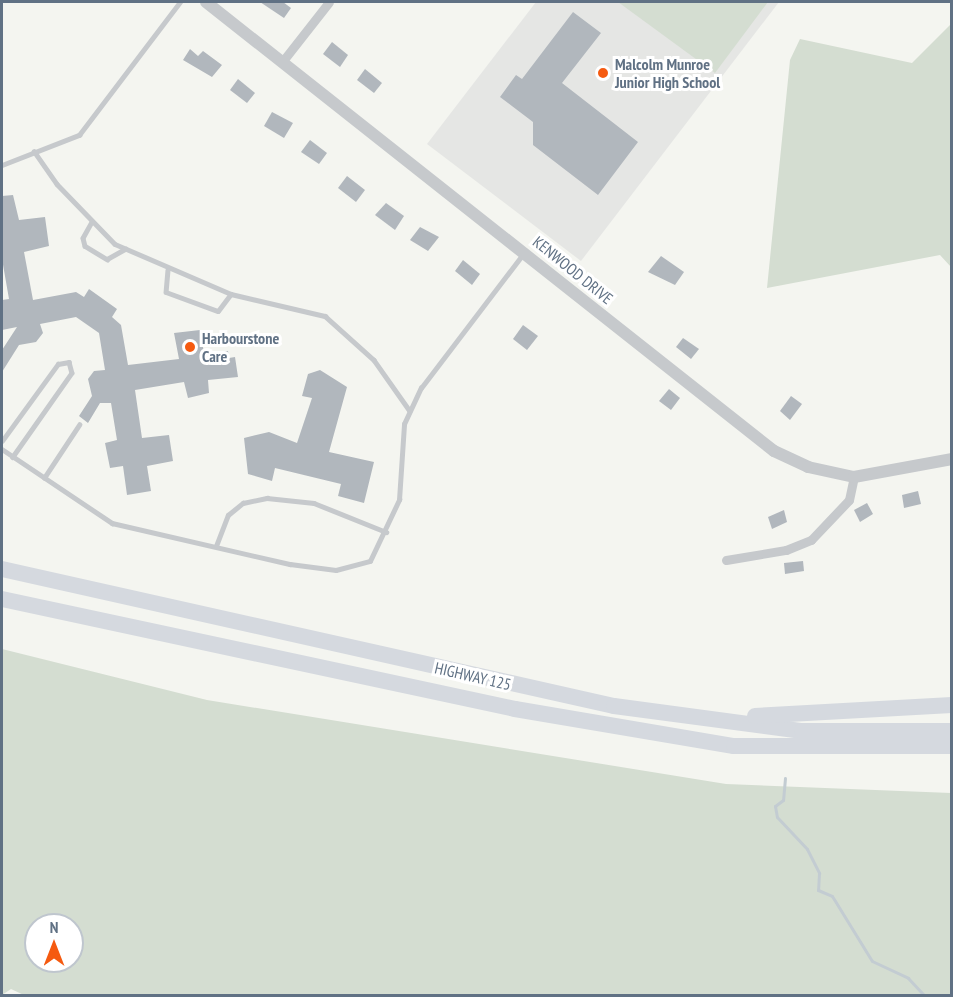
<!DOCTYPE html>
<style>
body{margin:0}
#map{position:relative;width:953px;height:997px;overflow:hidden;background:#f4f5f0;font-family:"PT Sans Narrow",sans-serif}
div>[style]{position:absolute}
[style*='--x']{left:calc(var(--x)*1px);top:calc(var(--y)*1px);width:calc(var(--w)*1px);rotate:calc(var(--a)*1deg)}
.built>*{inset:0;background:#e5e6e4}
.green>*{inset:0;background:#d4ddd1}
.stream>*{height:3px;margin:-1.5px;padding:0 1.5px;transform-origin:1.5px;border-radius:1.5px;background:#c3ccd2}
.building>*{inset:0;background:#b1b7bd}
.service>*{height:4.5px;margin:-2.25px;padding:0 2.25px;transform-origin:2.25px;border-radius:2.25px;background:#c6c9cc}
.minor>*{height:9px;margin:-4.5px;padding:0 4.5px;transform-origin:4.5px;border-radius:4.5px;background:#c6c9cc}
.tertiary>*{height:12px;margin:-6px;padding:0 6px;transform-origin:6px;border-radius:6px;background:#c6c9cc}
.motorway>*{height:16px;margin:-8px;padding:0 8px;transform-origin:8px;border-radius:8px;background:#d5d9df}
.dots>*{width:16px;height:16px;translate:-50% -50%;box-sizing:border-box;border:3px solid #fff;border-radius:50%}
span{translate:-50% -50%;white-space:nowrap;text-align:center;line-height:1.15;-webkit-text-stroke:6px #fff;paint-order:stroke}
.poi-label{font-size:16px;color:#607184;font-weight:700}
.left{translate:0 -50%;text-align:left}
.street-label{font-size:16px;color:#607184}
.frame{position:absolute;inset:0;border:3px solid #607184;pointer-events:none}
.north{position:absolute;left:24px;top:913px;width:60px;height:60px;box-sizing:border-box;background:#fff;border:2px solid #bfc6ce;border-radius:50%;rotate:0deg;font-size:16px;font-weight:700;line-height:24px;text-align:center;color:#607184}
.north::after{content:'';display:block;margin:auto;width:21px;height:27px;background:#f55a10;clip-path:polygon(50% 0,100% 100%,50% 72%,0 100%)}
</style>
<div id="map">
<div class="built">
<i style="clip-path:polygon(536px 2px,779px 2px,581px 261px,427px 144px)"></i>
</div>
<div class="green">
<i style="clip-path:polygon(618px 2px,768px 2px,715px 73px)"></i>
<i style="clip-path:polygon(951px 24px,951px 267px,940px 255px,767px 288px,790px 60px,800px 39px,912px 63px)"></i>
<i style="clip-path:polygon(evenodd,2px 649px,207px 700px,726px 784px,951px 793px,951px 995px,26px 996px,11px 989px,2px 995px,2px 649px,36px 925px,72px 925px,72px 961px,36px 961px,36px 925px)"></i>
</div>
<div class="stream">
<i style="--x:785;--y:778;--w:22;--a:95"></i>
<i style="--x:783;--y:800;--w:10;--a:143"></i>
<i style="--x:775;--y:806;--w:11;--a:80"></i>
<i style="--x:777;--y:817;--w:44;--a:46.8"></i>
<i style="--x:807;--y:849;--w:27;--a:63"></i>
<i style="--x:819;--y:873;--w:17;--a:93"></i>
<i style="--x:818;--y:890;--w:15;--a:23"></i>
<i style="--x:832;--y:896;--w:76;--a:58.4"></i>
<i style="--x:872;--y:961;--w:40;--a:25"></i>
<i style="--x:908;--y:978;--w:25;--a:47"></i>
</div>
<div class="building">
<i style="clip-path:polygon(260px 2px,283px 2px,291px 8px,284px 18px)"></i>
<i style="clip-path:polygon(573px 12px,601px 33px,562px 83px,638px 142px,598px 195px,533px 145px,533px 122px,500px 97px,516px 75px,522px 79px)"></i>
<i style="clip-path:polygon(332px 42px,348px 55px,340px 67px,323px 54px)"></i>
<i style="clip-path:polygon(190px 49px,198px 56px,203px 51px,222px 65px,212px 77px,183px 60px)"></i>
<i style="clip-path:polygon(365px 69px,382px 83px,374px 93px,357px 80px)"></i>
<i style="clip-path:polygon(238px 79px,255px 93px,247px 103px,230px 90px)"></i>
<i style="clip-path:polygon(272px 112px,293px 123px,284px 138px,264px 126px)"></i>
<i style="clip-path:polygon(310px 140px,327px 153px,319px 164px,301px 152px)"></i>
<i style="clip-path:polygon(347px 176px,365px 190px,356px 202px,338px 188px)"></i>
<i style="clip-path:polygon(13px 195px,19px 220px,45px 217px,49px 246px,24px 252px,33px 300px,76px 292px,84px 297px,89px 289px,117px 309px,112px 317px,121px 325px,128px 365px,179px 359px,174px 333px,200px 330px,204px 353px,228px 351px,229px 358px,235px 357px,238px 377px,208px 380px,209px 393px,188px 398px,184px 382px,135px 390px,142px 438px,169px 435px,173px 461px,147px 466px,151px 491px,127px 495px,123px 466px,110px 468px,105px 443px,117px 440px,111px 403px,100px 403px,88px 423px,79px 416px,92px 396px,88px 379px,94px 371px,105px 370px,99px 333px,76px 317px,40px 324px,43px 333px,36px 342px,19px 345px,2px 372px,2px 350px,17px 327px,2px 330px,2px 300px,9px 299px,2px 259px,2px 196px)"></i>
<i style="clip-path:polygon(386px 203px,404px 216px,395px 230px,375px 215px)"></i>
<i style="clip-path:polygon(420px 227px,439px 237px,428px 251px,410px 240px)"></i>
<i style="clip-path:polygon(661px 256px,684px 272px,675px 285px,648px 272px)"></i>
<i style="clip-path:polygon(463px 260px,480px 274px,472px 285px,455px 271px)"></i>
<i style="clip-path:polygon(523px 325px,538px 336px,527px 350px,513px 339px)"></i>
<i style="clip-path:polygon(683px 338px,699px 349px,691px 359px,676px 347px)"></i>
<i style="clip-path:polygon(320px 370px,347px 387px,329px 452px,374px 462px,364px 503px,338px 496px,341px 484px,275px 468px,272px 481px,248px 474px,244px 438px,269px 432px,297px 443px,312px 398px,302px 396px,308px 374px)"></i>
<i style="clip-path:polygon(669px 389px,680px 398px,671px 410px,659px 401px)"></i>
<i style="clip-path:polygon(791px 396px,802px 404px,790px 420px,780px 411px)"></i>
<i style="clip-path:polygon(918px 491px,921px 504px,904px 508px,902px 495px)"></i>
<i style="clip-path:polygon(867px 503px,873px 514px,860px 522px,854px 510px)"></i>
<i style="clip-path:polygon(784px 510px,787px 522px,772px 529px,768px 517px)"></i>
<i style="clip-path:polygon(803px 561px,804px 571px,785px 574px,784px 563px)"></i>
</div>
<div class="service">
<i style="--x:34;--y:151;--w:40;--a:55.1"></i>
<i style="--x:57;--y:184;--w:83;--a:46"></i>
<i style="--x:115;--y:244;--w:126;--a:23.3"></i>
<i style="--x:231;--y:294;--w:97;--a:13.2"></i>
<i style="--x:325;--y:316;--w:66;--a:41.9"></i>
<i style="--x:374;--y:360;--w:62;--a:54.8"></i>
<i style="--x:2;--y:165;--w:83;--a:-21.3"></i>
<i style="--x:79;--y:135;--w:167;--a:-52.8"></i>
<i style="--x:92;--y:222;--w:18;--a:119"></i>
<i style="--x:83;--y:238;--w:8;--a:76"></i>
<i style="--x:85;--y:246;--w:26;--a:31"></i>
<i style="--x:107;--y:259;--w:21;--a:-29"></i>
<i style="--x:168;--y:270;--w:22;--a:95"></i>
<i style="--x:166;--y:292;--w:55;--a:20.1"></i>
<i style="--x:218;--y:311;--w:21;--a:-53"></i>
<i style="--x:2;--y:441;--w:95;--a:-54"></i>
<i style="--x:58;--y:364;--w:11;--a:-10"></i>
<i style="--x:69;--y:362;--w:11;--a:75"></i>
<i style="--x:72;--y:373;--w:103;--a:125.1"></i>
<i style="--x:2;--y:449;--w:133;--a:33.9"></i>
<i style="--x:112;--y:523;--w:183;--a:13"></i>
<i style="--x:290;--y:564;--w:46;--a:7.4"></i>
<i style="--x:336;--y:570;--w:35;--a:-15"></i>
<i style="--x:370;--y:561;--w:68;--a:-64.6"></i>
<i style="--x:399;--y:500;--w:76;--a:-86.2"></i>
<i style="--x:404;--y:424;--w:40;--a:-65"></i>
<i style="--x:421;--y:388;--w:168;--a:-52.7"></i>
<i style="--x:44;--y:478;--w:64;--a:-56.6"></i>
<i style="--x:216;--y:546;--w:33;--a:-69"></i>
<i style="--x:228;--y:515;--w:19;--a:-39"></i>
<i style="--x:243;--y:503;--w:25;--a:-12"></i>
<i style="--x:267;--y:498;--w:47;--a:6.1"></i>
<i style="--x:314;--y:503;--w:78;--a:21.9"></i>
</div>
<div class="minor">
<i style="--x:282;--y:62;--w:76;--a:-51.9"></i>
<i style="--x:726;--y:560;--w:61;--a:-9.5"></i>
<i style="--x:786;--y:550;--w:27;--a:-22"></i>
<i style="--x:811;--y:540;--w:55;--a:-46.5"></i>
<i style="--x:849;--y:500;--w:24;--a:-78"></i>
</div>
<div class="tertiary">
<i style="--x:206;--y:2;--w:724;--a:38.33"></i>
<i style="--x:774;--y:451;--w:38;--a:25"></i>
<i style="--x:808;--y:467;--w:47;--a:12.3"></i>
<i style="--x:854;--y:477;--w:100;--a:-10.4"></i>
</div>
<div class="motorway">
<i style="--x:2;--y:569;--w:627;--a:12.62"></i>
<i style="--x:614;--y:706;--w:190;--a:7.6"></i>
<i style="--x:802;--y:731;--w:150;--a:0"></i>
<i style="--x:2;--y:599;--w:525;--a:12.1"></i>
<i style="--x:515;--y:709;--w:222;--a:9.6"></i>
<i style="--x:734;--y:746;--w:218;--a:0"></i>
<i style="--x:755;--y:716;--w:197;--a:-3.2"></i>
</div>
<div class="dots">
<i style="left:603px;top:73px;background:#f55a10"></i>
<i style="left:190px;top:347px;background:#f55a10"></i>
</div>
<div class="poi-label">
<span class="left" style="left:615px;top:73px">Malcolm Munroe<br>Junior High School</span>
<span class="left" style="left:202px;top:347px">Harbourstone<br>Care</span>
</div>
<div class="street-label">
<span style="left:573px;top:270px;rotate:39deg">KENWOOD DRIVE</span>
<span style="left:473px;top:676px;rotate:13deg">HIGHWAY 125</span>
</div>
<div class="frame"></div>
<div class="north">N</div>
</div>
